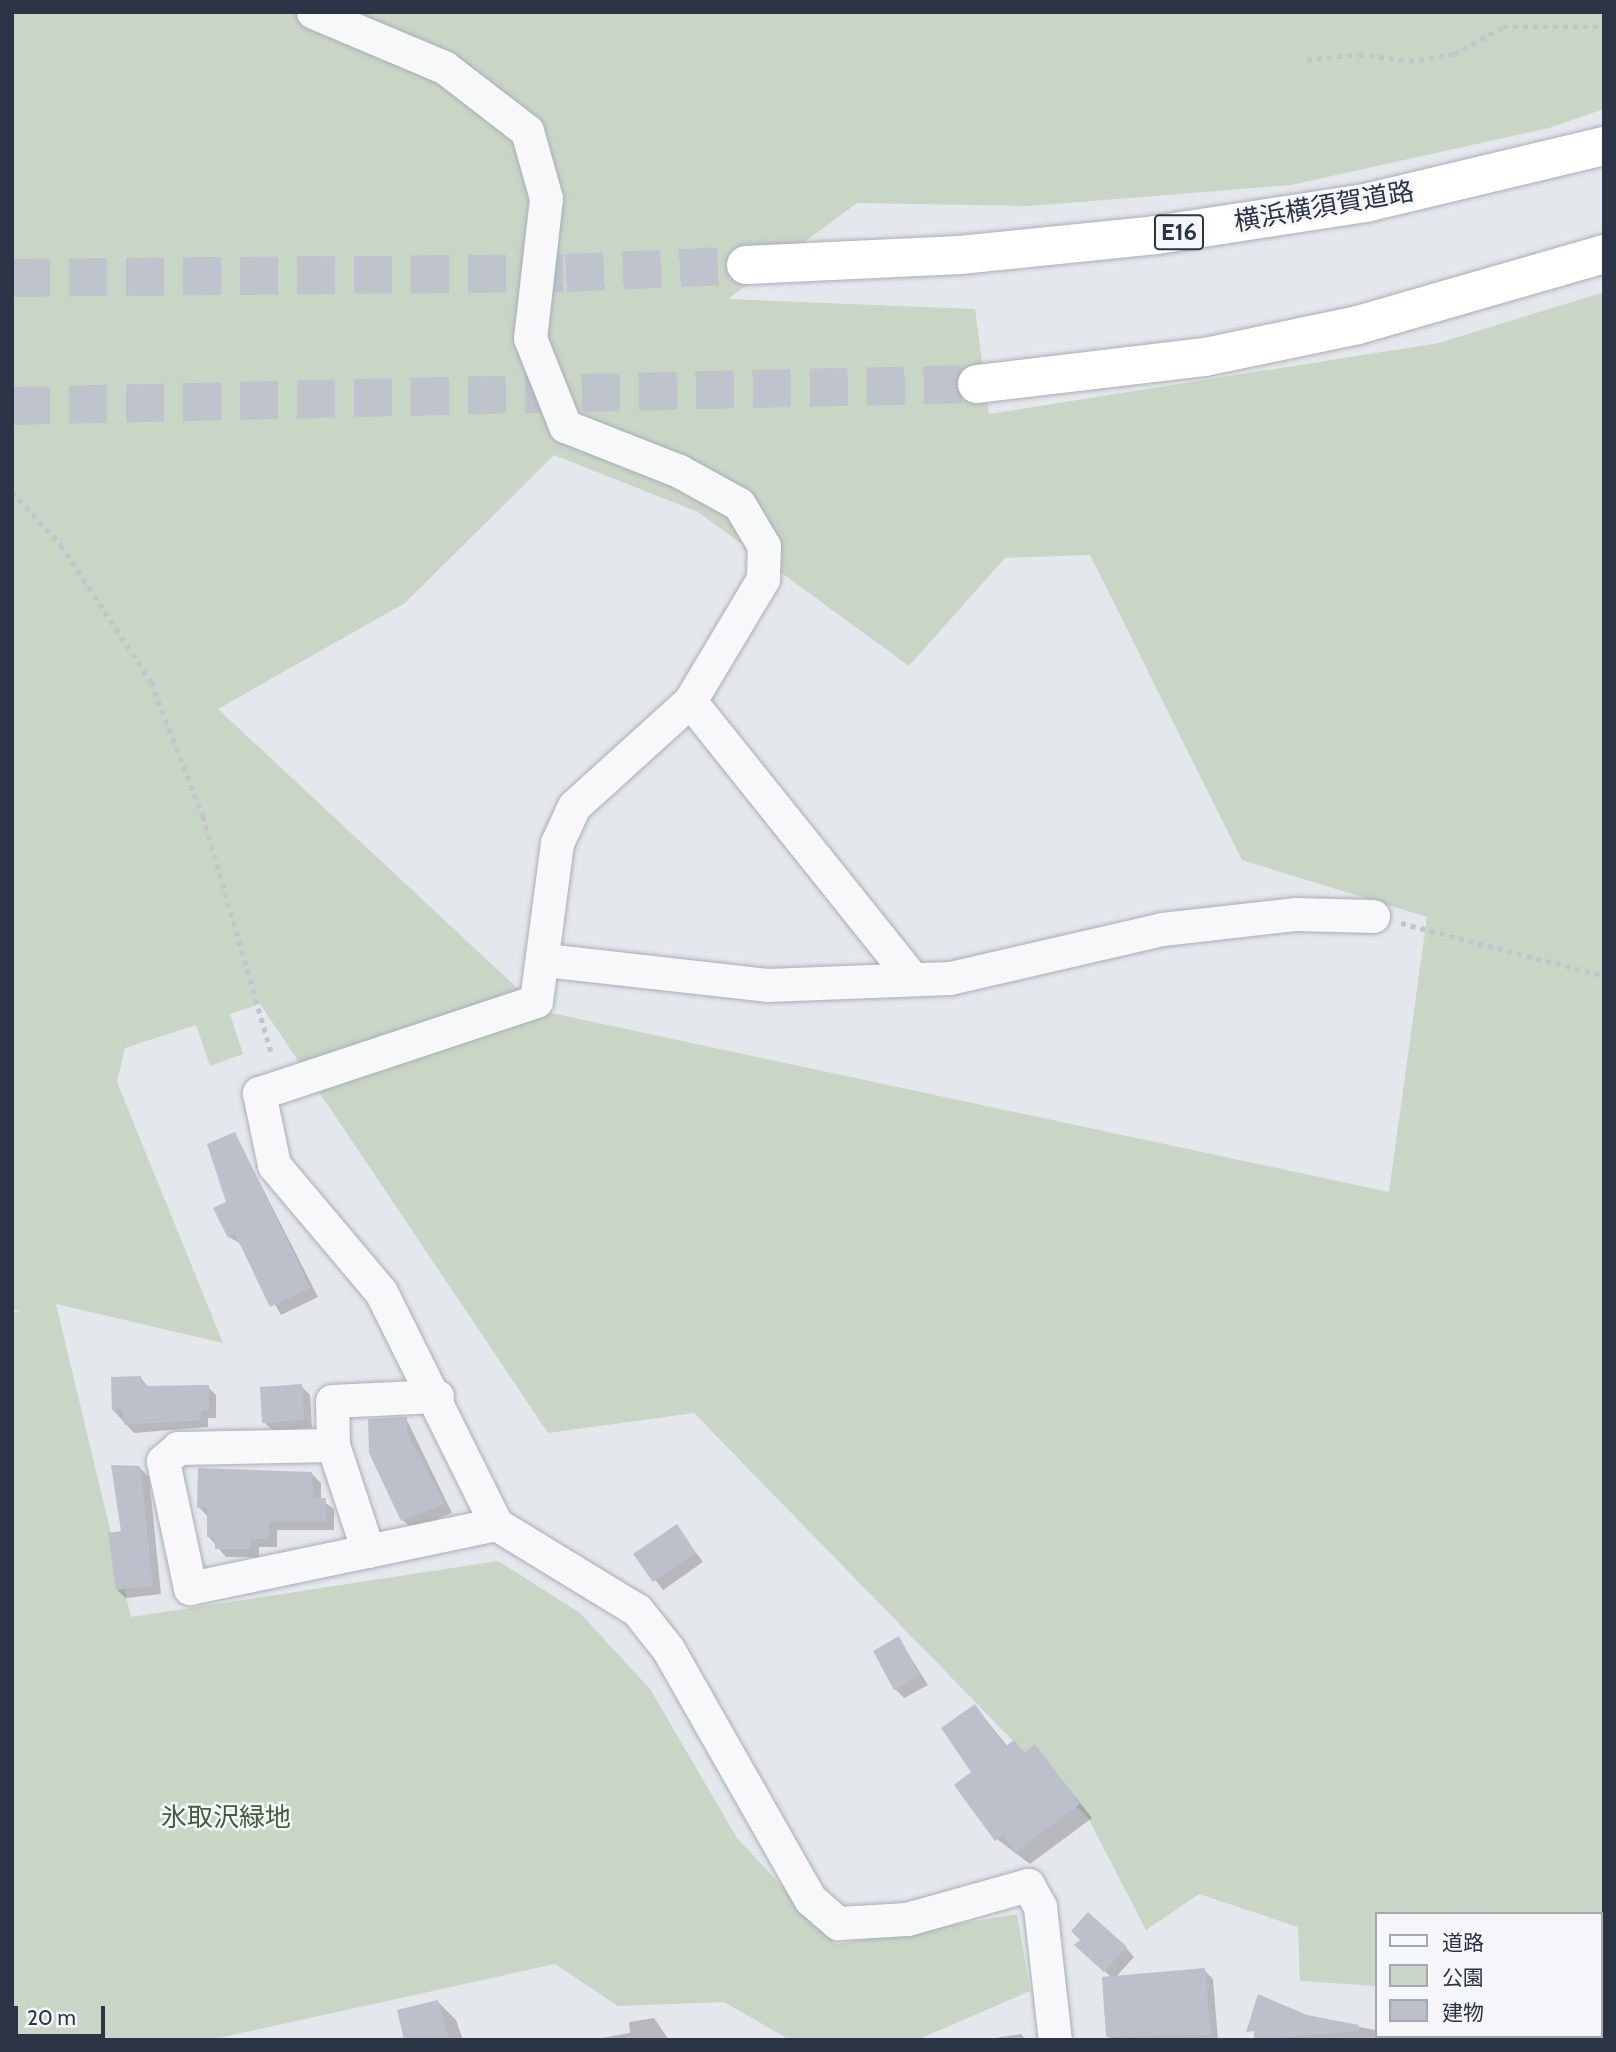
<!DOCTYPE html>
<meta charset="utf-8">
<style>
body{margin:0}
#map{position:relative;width:1616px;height:2052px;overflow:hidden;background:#e4e7ec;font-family:Cabin,"Noto Sans JP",sans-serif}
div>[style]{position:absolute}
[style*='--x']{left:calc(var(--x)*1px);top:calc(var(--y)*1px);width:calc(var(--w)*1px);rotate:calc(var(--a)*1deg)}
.green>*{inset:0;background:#c9d6c5}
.shadow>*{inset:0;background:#0003}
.building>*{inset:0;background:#bbc0ca}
.highway-tunnel>*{height:38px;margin-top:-19px;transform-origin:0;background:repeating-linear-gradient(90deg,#bfc3cb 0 38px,transparent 0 57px)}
.path>*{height:4.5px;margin-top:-2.25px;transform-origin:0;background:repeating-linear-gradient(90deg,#c2c5cb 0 5px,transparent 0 10px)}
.roads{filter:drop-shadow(0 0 2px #a9aeb7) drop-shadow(0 0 2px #a9aeb7)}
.minor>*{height:33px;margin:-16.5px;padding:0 16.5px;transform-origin:16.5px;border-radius:16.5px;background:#f7f8fa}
.highway>*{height:38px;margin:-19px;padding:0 19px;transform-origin:19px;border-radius:19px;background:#fff}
span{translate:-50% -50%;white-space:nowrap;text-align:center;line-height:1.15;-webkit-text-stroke:5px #f4f6f9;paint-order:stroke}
.shield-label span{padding:2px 5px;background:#f4f6f9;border:2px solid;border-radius:5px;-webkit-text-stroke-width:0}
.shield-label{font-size:24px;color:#2b3445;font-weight:700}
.street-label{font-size:26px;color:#2b3445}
.park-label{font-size:26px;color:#3f6138}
.frame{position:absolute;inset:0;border:14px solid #2b3445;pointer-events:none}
.legend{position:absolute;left:1375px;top:1912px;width:228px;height:126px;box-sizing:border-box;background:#f4f6f9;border:2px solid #a4a8b1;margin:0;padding:9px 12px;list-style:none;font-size:21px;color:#2b3445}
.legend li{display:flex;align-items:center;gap:14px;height:35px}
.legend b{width:35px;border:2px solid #a4a8b1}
.scale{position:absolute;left:14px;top:2006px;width:91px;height:32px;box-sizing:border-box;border:4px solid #2b3445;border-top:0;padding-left:9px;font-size:21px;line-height:24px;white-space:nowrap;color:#2b3445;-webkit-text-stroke:5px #f4f6f9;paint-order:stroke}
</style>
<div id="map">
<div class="green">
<i style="clip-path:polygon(evenodd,12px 12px,1604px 12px,1604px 109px,1549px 128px,1291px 185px,1030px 206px,857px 203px,728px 299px,975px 309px,989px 414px,1439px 343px,1604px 292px,1604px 2040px,1573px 2036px,1600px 2036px,1600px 1914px,1376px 1914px,1376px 1986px,1300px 1981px,1298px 1927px,1199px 1894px,1146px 1930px,1088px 1818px,694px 1413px,548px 1433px,260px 1004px,230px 1014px,243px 1054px,210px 1066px,196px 1025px,125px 1048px,117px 1082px,223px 1343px,56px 1304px,131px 1617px,498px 1561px,580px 1613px,650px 1689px,737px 1838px,836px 1944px,1017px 1914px,1030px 1991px,917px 2040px,790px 2040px,724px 2002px,618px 2006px,555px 1964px,210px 2040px,12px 2040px,12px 1313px,23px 1310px,12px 1311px,12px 12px,554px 455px,698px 512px,909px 666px,1005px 558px,1090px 555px,1242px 860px,1427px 917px,1389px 1192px,542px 1011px,218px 709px,405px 603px,554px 455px)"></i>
</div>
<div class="shadow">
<i style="clip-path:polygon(235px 1134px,318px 1297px,281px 1315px,241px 1244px,229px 1237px)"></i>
<i style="clip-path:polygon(141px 1378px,149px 1388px,208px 1387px,216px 1395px,216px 1418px,208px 1418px,208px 1427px,134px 1433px,113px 1410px)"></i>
<i style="clip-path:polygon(301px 1386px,310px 1395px,312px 1428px,273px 1431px,264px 1422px)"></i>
<i style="clip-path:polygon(406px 1418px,452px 1513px,412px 1529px,403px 1520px)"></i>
<i style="clip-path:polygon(140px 1468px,149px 1477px,161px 1594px,126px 1598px,117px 1590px,123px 1533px)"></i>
<i style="clip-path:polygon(312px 1474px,321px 1483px,321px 1500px,334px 1509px,334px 1530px,277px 1530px,277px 1547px,259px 1547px,259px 1557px,226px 1557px,208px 1536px,208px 1517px,199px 1507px)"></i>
<i style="clip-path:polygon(676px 1526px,703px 1562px,663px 1590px,636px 1555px)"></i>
<i style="clip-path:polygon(899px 1639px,928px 1685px,904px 1698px,895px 1689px)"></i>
<i style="clip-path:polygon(975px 1706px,1008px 1747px,1014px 1742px,1026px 1754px,1035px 1746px,1092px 1818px,1030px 1864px,997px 1839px,973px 1773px)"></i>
<i style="clip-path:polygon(1126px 1948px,1134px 1957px,1115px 1978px,1204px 1970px,1213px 1979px,1218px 2040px,1110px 2040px,1104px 1979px,1112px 1978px,1086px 1954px)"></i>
<i style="clip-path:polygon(1267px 1999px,1306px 2017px,1376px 2030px,1376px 2036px,1423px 2040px,1271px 2040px)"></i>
<i style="clip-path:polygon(438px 2002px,456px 2020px,463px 2040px,406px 2040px)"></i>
<i style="clip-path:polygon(654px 2018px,669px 2040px,590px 2040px,630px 2033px,629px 2022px)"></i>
<i style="clip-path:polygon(1021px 2034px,1026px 2040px,982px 2040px)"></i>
</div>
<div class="building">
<i style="clip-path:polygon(235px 1132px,310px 1288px,270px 1307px,235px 1234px,228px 1238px,213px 1208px,226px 1202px,207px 1144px)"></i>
<i style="clip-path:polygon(141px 1376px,142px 1386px,209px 1385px,209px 1411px,201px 1411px,201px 1420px,124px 1425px,123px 1410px,112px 1410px,111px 1377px)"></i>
<i style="clip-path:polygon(302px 1384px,304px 1420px,262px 1423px,260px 1387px)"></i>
<i style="clip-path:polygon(407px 1417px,407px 1433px,445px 1504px,401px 1521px,369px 1453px,368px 1419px)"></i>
<i style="clip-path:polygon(111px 1465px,140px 1466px,153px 1586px,116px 1590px,108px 1533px,121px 1531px)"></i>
<i style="clip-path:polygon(198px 1468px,312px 1472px,313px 1498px,326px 1498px,326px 1522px,269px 1522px,269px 1539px,251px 1539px,251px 1549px,215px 1549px,215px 1537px,207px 1537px,207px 1508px,197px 1508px)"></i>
<i style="clip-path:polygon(677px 1524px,696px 1553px,653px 1582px,633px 1554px)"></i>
<i style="clip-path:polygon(899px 1636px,920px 1676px,894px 1690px,873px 1651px)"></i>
<i style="clip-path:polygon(975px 1704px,1005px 1747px,1014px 1740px,1024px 1753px,1035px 1744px,1080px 1804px,1016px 1852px,1003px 1835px,995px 1841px,954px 1785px,971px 1772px,941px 1728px)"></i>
<i style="clip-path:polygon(1088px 1912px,1127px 1947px,1104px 1972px,1074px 1945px,1080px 1940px,1071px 1931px)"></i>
<i style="clip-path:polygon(1205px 1968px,1211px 2035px,1106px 2037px,1102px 1977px)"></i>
<i style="clip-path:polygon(1258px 1994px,1307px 2015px,1359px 2025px,1359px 2031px,1254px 2040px,1254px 2031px,1246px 2032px)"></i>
<i style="clip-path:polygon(438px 2000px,449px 2040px,404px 2040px,397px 2010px)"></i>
</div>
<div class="highway-tunnel">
<i style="--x:12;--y:278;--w:554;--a:-0.52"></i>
<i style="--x:566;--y:273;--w:180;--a:-2.5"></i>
<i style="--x:12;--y:406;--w:965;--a:-1.31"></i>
</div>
<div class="path">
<i style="--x:1307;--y:60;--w:52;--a:-6.6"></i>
<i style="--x:1359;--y:54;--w:50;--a:8"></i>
<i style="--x:1409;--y:61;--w:46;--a:-8.8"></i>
<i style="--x:1454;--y:54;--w:56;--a:-28.9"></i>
<i style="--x:1503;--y:27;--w:101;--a:0"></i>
<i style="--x:12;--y:492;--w:72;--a:47.2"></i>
<i style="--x:61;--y:545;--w:164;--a:56.7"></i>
<i style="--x:151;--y:682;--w:144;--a:68.8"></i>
<i style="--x:203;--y:816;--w:249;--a:73.9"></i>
<i style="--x:1401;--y:923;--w:210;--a:14.6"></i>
</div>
<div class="roads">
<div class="minor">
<i style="--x:313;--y:12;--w:142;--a:22.8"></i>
<i style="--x:444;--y:67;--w:105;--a:37.6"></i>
<i style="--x:527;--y:131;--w:70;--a:74.2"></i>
<i style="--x:546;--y:198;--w:141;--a:96.5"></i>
<i style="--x:530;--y:338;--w:95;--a:68.3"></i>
<i style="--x:565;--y:426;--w:123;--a:21.5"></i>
<i style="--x:679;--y:471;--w:68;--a:28.8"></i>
<i style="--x:739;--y:504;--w:49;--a:59.2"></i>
<i style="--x:764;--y:546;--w:33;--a:92"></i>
<i style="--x:763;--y:579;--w:142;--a:120.9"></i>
<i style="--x:690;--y:701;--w:156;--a:137.8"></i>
<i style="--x:574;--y:806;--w:41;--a:114.7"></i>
<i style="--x:557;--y:843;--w:159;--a:97.6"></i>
<i style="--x:536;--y:1001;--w:292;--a:161.6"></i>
<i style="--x:259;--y:1093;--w:74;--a:78.2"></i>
<i style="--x:274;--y:1165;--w:166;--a:49.9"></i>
<i style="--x:381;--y:1292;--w:259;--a:63.6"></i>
<i style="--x:496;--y:1524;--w:165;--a:31.4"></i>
<i style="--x:637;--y:1610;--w:50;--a:51.5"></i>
<i style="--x:668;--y:1649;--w:288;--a:60.4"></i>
<i style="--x:810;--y:1899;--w:37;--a:41"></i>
<i style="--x:838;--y:1923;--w:69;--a:-3.3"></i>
<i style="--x:907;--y:1919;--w:126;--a:-15.7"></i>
<i style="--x:1028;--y:1885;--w:25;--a:61"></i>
<i style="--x:1040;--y:1907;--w:134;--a:83.6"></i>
<i style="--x:690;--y:701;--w:356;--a:51.3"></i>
<i style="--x:545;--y:960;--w:223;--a:6.4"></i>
<i style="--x:767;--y:985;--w:183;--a:-2.2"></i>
<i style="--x:950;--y:978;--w:218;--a:-13"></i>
<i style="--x:1162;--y:929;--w:135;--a:-6.4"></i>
<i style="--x:1296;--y:914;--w:77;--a:1.5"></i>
<i style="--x:333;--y:1445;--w:155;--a:178.9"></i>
<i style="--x:178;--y:1448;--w:20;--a:139"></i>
<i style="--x:163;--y:1461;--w:130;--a:78"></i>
<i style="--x:190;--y:1588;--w:313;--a:-11.8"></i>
<i style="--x:368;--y:1551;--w:112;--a:-108.3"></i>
<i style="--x:333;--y:1445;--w:44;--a:-91.3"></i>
<i style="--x:332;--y:1401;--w:105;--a:-2.7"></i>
</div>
<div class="highway">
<i style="--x:746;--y:265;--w:214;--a:-2.7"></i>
<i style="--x:960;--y:255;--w:197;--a:-5.8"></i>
<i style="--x:1156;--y:235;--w:211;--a:-8.7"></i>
<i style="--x:1365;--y:203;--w:246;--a:-13.4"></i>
<i style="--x:977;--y:384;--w:230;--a:-6.8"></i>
<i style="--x:1205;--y:357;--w:156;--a:-11.8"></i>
<i style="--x:1358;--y:325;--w:256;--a:-16.1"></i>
</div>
</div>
<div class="shield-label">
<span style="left:1179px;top:232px">E16</span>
</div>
<div class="street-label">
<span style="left:1324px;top:207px;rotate:-10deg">横浜横須賀道路</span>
</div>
<div class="park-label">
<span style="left:226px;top:1818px">氷取沢緑地</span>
</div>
<div class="frame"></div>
<ul class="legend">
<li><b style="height:9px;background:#f7f8fa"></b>道路</li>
<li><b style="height:19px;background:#c9d6c5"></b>公園</li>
<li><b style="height:19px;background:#bbc0ca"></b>建物</li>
</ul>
<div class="scale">20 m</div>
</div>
